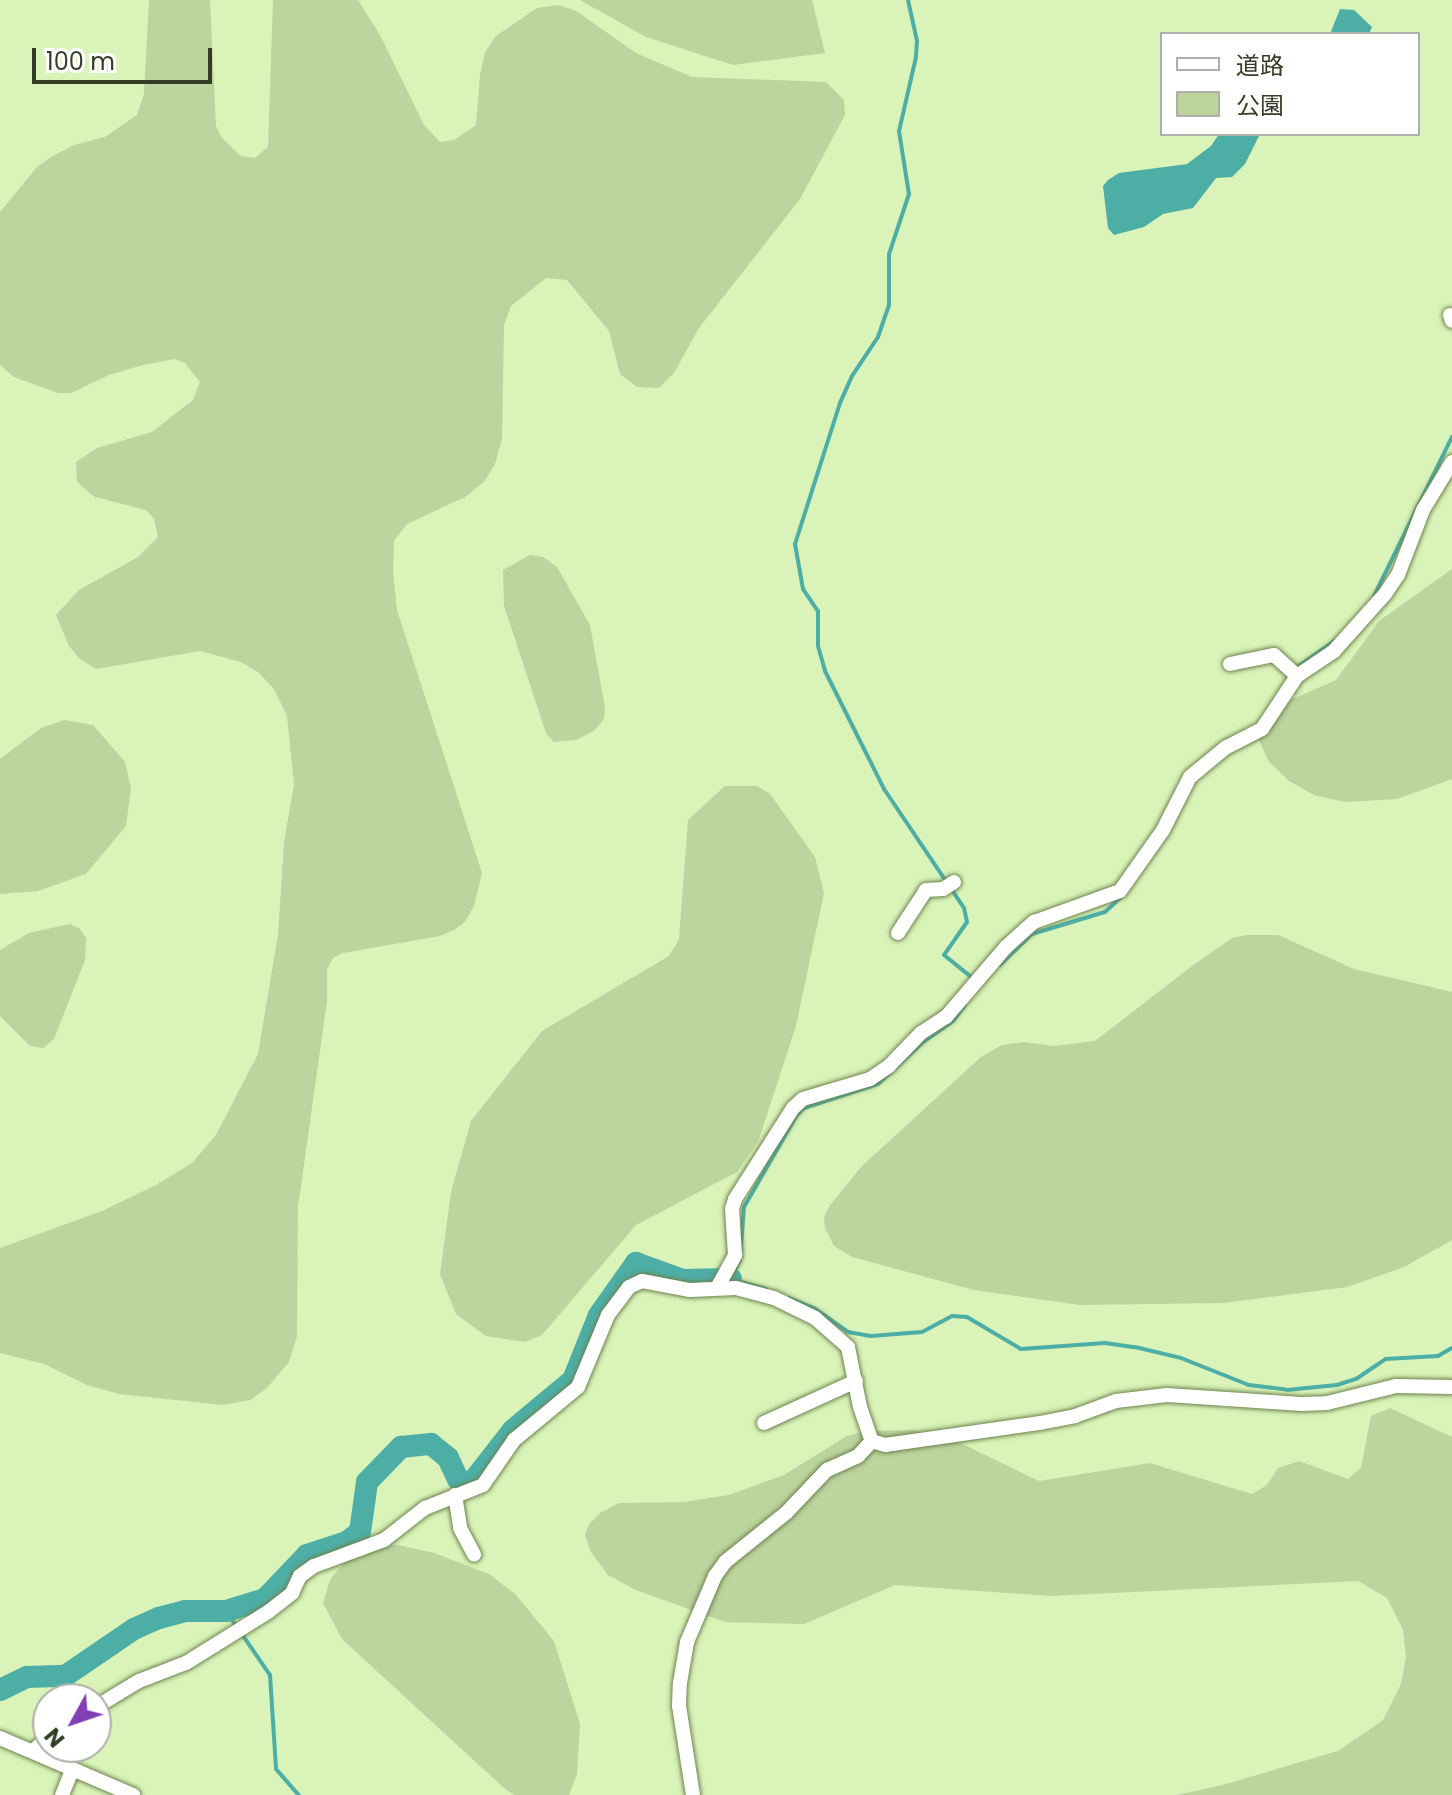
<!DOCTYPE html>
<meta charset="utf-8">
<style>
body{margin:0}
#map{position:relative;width:1452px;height:1795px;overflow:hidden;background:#d9f3b8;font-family:Poppins,"Noto Sans JP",sans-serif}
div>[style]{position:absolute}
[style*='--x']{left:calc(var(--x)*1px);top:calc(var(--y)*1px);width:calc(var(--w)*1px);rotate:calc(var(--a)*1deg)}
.green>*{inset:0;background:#bcd49e}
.water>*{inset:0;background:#4daea6}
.stream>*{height:4px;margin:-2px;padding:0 2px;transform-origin:2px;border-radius:2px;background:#4daea6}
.river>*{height:22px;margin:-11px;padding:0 11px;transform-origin:11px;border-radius:11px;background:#4daea6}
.roads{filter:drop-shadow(0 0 2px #6d844e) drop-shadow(0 0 2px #6d844e)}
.minor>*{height:14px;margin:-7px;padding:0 7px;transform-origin:7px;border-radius:7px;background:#fff}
span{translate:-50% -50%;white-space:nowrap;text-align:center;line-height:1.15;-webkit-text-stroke:8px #fff;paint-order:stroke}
.legend{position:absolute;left:1160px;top:32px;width:260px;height:104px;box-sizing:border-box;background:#fff;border:2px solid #adb1a8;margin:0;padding:10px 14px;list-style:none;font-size:24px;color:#333d25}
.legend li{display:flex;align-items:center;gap:16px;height:40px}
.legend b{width:40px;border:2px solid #adb1a8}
.north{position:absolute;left:32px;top:1683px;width:80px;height:80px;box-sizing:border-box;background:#fff;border:2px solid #adb1a8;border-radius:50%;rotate:230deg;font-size:22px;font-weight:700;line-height:32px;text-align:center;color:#333d25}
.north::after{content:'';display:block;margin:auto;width:28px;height:36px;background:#813fb3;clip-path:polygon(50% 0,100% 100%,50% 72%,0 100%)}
.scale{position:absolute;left:32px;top:48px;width:180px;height:36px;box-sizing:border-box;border:4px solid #333d25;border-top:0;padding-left:10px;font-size:24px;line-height:28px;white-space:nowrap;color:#333d25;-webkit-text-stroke:6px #fff;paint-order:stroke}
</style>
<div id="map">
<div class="green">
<i style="clip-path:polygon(149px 0,210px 0,216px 126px,222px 138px,241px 156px,255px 158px,268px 147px,273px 0,358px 0,380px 35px,424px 125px,440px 142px,454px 140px,476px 125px,480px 75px,485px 52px,496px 36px,537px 8px,558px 5px,576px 11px,636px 53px,692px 77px,826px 82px,844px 100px,845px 115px,800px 199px,699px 328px,674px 373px,659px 388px,637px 387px,620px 374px,609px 331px,567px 280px,546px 278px,511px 306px,504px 325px,502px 439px,495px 464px,484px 482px,465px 497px,407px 524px,394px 541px,393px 571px,397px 610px,482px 873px,474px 906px,465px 922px,454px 930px,440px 936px,343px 953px,333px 958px,327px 969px,327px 1001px,298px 1207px,297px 1336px,289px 1362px,267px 1388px,250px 1400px,223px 1405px,119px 1394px,87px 1385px,44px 1364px,0 1353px,0 1248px,102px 1211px,156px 1185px,192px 1163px,216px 1135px,258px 1054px,278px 935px,284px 843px,294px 784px,287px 716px,274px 689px,258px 672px,241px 662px,200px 651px,96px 669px,79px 658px,69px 646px,56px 615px,79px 590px,138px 557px,158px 537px,154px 519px,146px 510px,95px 497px,81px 486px,77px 481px,76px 462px,97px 448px,152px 432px,193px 400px,200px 382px,185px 363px,174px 359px,139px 366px,109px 375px,71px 393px,58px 393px,14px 377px,0 365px,0 212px,37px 167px,51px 157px,74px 145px,105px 137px,137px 115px,144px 94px)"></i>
<i style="clip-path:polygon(580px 0,812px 0,825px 53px,733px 65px,646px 37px)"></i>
<i style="clip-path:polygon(530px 555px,543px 557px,557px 567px,590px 625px,605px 708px,604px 719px,594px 731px,576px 740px,554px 742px,546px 733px,504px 606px,503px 570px)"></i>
<i style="clip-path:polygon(1452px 569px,1452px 779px,1397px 799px,1345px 802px,1314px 795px,1289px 781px,1269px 762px,1256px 734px,1286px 702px,1336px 680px,1379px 621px)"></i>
<i style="clip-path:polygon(65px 720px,93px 725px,125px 762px,131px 788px,126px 826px,86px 874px,38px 891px,0 894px,0 759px,41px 728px)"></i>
<i style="clip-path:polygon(725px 786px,757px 786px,770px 794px,815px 857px,824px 893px,796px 1026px,758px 1142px,737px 1172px,636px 1225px,542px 1335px,525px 1342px,486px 1336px,456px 1314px,440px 1274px,451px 1192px,471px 1121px,542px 1031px,669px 956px,679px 939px,688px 820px)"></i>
<i style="clip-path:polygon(70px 924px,80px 929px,86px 938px,85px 960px,54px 1039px,43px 1048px,30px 1046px,0 1016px,0 950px,29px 933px)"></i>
<i style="clip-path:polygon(1247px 935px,1278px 935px,1354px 969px,1452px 992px,1452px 1240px,1404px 1267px,1347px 1287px,1223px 1303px,1080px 1305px,974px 1290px,852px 1257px,834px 1246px,825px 1228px,824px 1217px,830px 1205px,862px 1166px,981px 1057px,1002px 1045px,1024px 1042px,1054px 1046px,1095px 1041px,1192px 966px,1232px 938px)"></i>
<i style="clip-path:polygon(1390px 1408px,1452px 1437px,1452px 1795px,1176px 1795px,1223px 1785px,1338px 1751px,1383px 1720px,1401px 1684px,1406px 1657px,1403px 1630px,1387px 1598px,1358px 1581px,1051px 1596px,895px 1585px,804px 1624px,725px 1622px,636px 1590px,608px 1575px,591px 1552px,585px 1535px,589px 1524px,600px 1513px,619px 1503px,684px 1502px,729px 1495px,784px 1475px,847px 1436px,866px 1431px,914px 1430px,952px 1439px,1039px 1481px,1150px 1463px,1252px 1494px,1267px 1485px,1278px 1468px,1299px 1461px,1348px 1479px,1361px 1468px,1371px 1416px)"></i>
<i style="clip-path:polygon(398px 1545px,434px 1553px,489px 1574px,516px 1595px,554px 1641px,580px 1724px,577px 1774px,569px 1795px,515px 1795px,505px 1789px,342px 1639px,323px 1603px,330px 1580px,349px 1556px,371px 1546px)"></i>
</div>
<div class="water">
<i style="clip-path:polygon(1340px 9px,1354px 10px,1372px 27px,1369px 34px,1330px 34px)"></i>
<i style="clip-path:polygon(1219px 134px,1260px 134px,1245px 164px,1232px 177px,1216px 178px,1193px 208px,1163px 214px,1144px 227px,1114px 235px,1108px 228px,1103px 186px,1108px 180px,1119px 173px,1187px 164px,1211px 146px)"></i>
</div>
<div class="stream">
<i style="--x:908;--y:0;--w:42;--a:77.6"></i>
<i style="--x:917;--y:41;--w:16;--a:94"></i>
<i style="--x:916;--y:57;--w:76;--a:102.9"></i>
<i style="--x:899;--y:131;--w:64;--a:81"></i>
<i style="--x:909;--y:194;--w:63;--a:108.4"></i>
<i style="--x:889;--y:254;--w:51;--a:90"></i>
<i style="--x:889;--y:305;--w:34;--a:109"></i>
<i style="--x:878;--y:337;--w:47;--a:123.7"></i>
<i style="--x:852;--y:376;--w:30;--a:114"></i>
<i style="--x:840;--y:403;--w:148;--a:107.7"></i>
<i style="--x:795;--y:544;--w:46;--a:79.9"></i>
<i style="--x:803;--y:589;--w:27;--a:56"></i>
<i style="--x:818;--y:611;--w:35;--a:90"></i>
<i style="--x:818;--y:646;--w:26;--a:74"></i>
<i style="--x:825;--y:671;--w:132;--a:63.4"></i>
<i style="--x:884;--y:789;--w:143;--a:56.1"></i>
<i style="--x:964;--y:908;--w:14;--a:78"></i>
<i style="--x:967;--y:922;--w:40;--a:124.9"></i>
<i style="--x:944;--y:955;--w:38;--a:39"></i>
<i style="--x:1374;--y:596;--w:177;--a:-63.9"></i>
<i style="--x:1296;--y:668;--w:47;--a:-35.4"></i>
<i style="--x:1000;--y:965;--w:45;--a:-44.1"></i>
<i style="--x:1032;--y:934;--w:76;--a:-16.8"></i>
<i style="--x:1105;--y:912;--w:22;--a:-43"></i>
<i style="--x:766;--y:1289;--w:36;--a:-164"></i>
<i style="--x:731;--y:1279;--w:21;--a:-65"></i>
<i style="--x:740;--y:1260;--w:53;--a:-85.7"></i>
<i style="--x:744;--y:1207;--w:106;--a:-60.1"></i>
<i style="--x:797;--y:1115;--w:10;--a:-45"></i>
<i style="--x:804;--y:1108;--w:78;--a:-18"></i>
<i style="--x:878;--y:1084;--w:62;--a:-43"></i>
<i style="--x:923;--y:1042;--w:37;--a:-35"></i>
<i style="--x:953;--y:1021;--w:20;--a:-53"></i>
<i style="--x:789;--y:1298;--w:27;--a:22"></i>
<i style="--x:814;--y:1308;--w:42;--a:35.2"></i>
<i style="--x:848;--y:1332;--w:23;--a:10"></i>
<i style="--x:871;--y:1336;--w:51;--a:-4.5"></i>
<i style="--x:922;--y:1332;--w:34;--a:-28"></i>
<i style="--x:952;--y:1316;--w:15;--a:4"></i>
<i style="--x:967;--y:1317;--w:63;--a:30.7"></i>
<i style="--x:1021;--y:1349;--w:84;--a:-4.1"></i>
<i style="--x:1105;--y:1343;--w:30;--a:8"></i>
<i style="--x:1135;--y:1347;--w:47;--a:13.4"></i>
<i style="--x:1181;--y:1358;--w:73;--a:21.7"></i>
<i style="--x:1249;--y:1385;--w:38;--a:7"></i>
<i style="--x:1287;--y:1390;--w:50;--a:-5.7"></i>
<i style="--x:1337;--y:1385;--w:20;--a:-18"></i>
<i style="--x:1356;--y:1379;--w:36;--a:-34"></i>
<i style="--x:1386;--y:1359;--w:52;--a:-3.3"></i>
<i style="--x:1438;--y:1356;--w:16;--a:-30"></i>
<i style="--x:226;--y:1611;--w:78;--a:55.5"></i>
<i style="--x:270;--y:1675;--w:94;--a:86.3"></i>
<i style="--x:276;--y:1769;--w:35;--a:49"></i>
</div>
<div class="river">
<i style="--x:0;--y:1690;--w:30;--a:-26"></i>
<i style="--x:27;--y:1677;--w:38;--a:-2"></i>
<i style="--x:65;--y:1676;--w:83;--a:-34.3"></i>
<i style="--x:134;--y:1629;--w:27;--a:-24"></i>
<i style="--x:159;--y:1618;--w:27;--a:-15"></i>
<i style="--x:185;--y:1611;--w:41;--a:0"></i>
<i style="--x:226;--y:1611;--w:41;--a:-17.1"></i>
<i style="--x:265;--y:1599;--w:61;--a:-46.3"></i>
<i style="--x:307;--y:1555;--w:42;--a:-18"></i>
<i style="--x:347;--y:1542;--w:16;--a:-38"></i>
<i style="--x:360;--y:1532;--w:50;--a:-82"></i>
<i style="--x:367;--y:1482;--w:49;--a:-45.8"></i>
<i style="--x:401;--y:1447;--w:30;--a:-6"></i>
<i style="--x:431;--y:1444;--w:22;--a:39"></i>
<i style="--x:448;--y:1458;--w:23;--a:65"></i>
<i style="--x:458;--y:1479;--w:8;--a:30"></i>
<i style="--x:465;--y:1483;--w:9;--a:-18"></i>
<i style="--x:474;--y:1480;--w:63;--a:-52"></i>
<i style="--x:513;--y:1430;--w:78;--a:-39.8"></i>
<i style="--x:573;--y:1380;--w:70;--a:-68.2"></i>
<i style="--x:599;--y:1315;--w:64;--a:-54.6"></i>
<i style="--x:636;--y:1263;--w:50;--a:19.9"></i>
<i style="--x:683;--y:1280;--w:48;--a:-1.2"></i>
</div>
<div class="roads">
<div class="minor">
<i style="--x:1450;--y:315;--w:6;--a:72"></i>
<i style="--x:1230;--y:664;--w:45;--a:-11.6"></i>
<i style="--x:1274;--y:655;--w:31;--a:42"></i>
<i style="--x:898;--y:933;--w:51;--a:-56.9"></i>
<i style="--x:926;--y:890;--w:17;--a:-3"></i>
<i style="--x:943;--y:889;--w:13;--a:-32"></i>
<i style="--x:717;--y:1288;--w:38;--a:-61"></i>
<i style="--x:735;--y:1255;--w:46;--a:-93.7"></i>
<i style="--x:732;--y:1209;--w:10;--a:-73"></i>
<i style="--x:735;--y:1199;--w:108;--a:-57.5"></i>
<i style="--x:793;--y:1108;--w:13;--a:-42"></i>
<i style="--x:803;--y:1099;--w:70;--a:-16.6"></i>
<i style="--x:870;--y:1079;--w:23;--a:-34"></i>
<i style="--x:889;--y:1066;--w:46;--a:-45.9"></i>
<i style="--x:921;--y:1033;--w:30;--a:-33"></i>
<i style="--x:946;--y:1017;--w:92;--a:-49.4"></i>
<i style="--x:1006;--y:947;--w:38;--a:-42"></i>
<i style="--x:1034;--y:922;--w:91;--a:-19.8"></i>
<i style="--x:1120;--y:891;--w:75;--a:-54.8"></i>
<i style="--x:1163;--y:830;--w:59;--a:-63"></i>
<i style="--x:1190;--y:777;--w:45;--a:-39.6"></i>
<i style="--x:1225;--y:748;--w:42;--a:-27.2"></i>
<i style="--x:1262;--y:729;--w:64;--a:-56.6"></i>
<i style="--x:1297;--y:676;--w:45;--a:-34"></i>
<i style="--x:1334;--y:651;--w:76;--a:-48.2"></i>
<i style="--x:1385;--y:594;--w:23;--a:-56"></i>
<i style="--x:1398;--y:575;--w:70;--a:-69"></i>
<i style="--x:1423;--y:510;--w:56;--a:-58.9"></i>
<i style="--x:764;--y:1423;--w:101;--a:-24.5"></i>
<i style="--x:455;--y:1495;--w:33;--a:81"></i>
<i style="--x:460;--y:1528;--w:30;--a:62"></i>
<i style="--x:96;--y:1707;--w:50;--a:-31.2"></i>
<i style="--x:139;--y:1681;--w:50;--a:-21"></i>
<i style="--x:186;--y:1663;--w:97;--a:-31.9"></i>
<i style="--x:268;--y:1612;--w:31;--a:-38"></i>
<i style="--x:292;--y:1593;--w:19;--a:-65"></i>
<i style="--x:300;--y:1576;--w:17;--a:-36"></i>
<i style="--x:314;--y:1566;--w:75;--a:-20.4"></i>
<i style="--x:384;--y:1540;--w:52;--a:-38"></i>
<i style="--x:425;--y:1508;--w:62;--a:-21.6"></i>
<i style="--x:483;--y:1485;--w:55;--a:-55.4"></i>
<i style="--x:514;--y:1440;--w:83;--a:-39.6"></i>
<i style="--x:578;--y:1387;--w:78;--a:-67.4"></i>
<i style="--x:608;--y:1315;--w:35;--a:-53"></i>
<i style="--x:629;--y:1287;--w:14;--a:-25"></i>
<i style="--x:642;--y:1281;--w:49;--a:10.6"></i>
<i style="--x:690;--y:1290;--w:46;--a:-2.5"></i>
<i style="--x:736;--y:1288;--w:39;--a:15"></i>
<i style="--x:774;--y:1298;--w:46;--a:26"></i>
<i style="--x:815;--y:1318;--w:44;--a:41.3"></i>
<i style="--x:848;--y:1347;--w:61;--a:78.7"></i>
<i style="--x:860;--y:1407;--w:36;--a:71"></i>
<i style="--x:872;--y:1441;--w:14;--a:17"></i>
<i style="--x:885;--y:1445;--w:157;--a:-8.1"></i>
<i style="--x:1040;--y:1423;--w:36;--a:-11"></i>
<i style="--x:1075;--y:1416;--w:44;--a:-20.1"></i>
<i style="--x:1116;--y:1401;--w:51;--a:-6.7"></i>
<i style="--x:1167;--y:1395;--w:135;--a:3.8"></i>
<i style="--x:1302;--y:1404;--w:25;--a:-2"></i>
<i style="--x:1327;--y:1403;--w:71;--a:-13.8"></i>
<i style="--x:1396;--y:1386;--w:56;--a:1"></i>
<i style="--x:0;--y:1738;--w:145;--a:23.2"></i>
<i style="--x:34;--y:1750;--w:18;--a:-41"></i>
<i style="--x:62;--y:1795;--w:27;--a:-68"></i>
<i style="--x:693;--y:1795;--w:90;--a:-98.9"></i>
<i style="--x:679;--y:1706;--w:23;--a:-88"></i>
<i style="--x:680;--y:1683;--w:42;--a:-80.3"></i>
<i style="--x:687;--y:1642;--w:72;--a:-67"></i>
<i style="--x:715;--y:1576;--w:17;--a:-54"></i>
<i style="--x:725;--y:1562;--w:78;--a:-38.8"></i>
<i style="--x:786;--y:1513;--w:59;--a:-46.4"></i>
<i style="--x:827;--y:1470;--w:34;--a:-24"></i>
<i style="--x:858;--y:1456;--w:21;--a:-47"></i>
</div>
</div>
<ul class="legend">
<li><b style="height:10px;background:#fff"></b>道路</li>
<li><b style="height:22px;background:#bcd49e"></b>公園</li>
</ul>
<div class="north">N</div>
<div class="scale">100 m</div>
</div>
